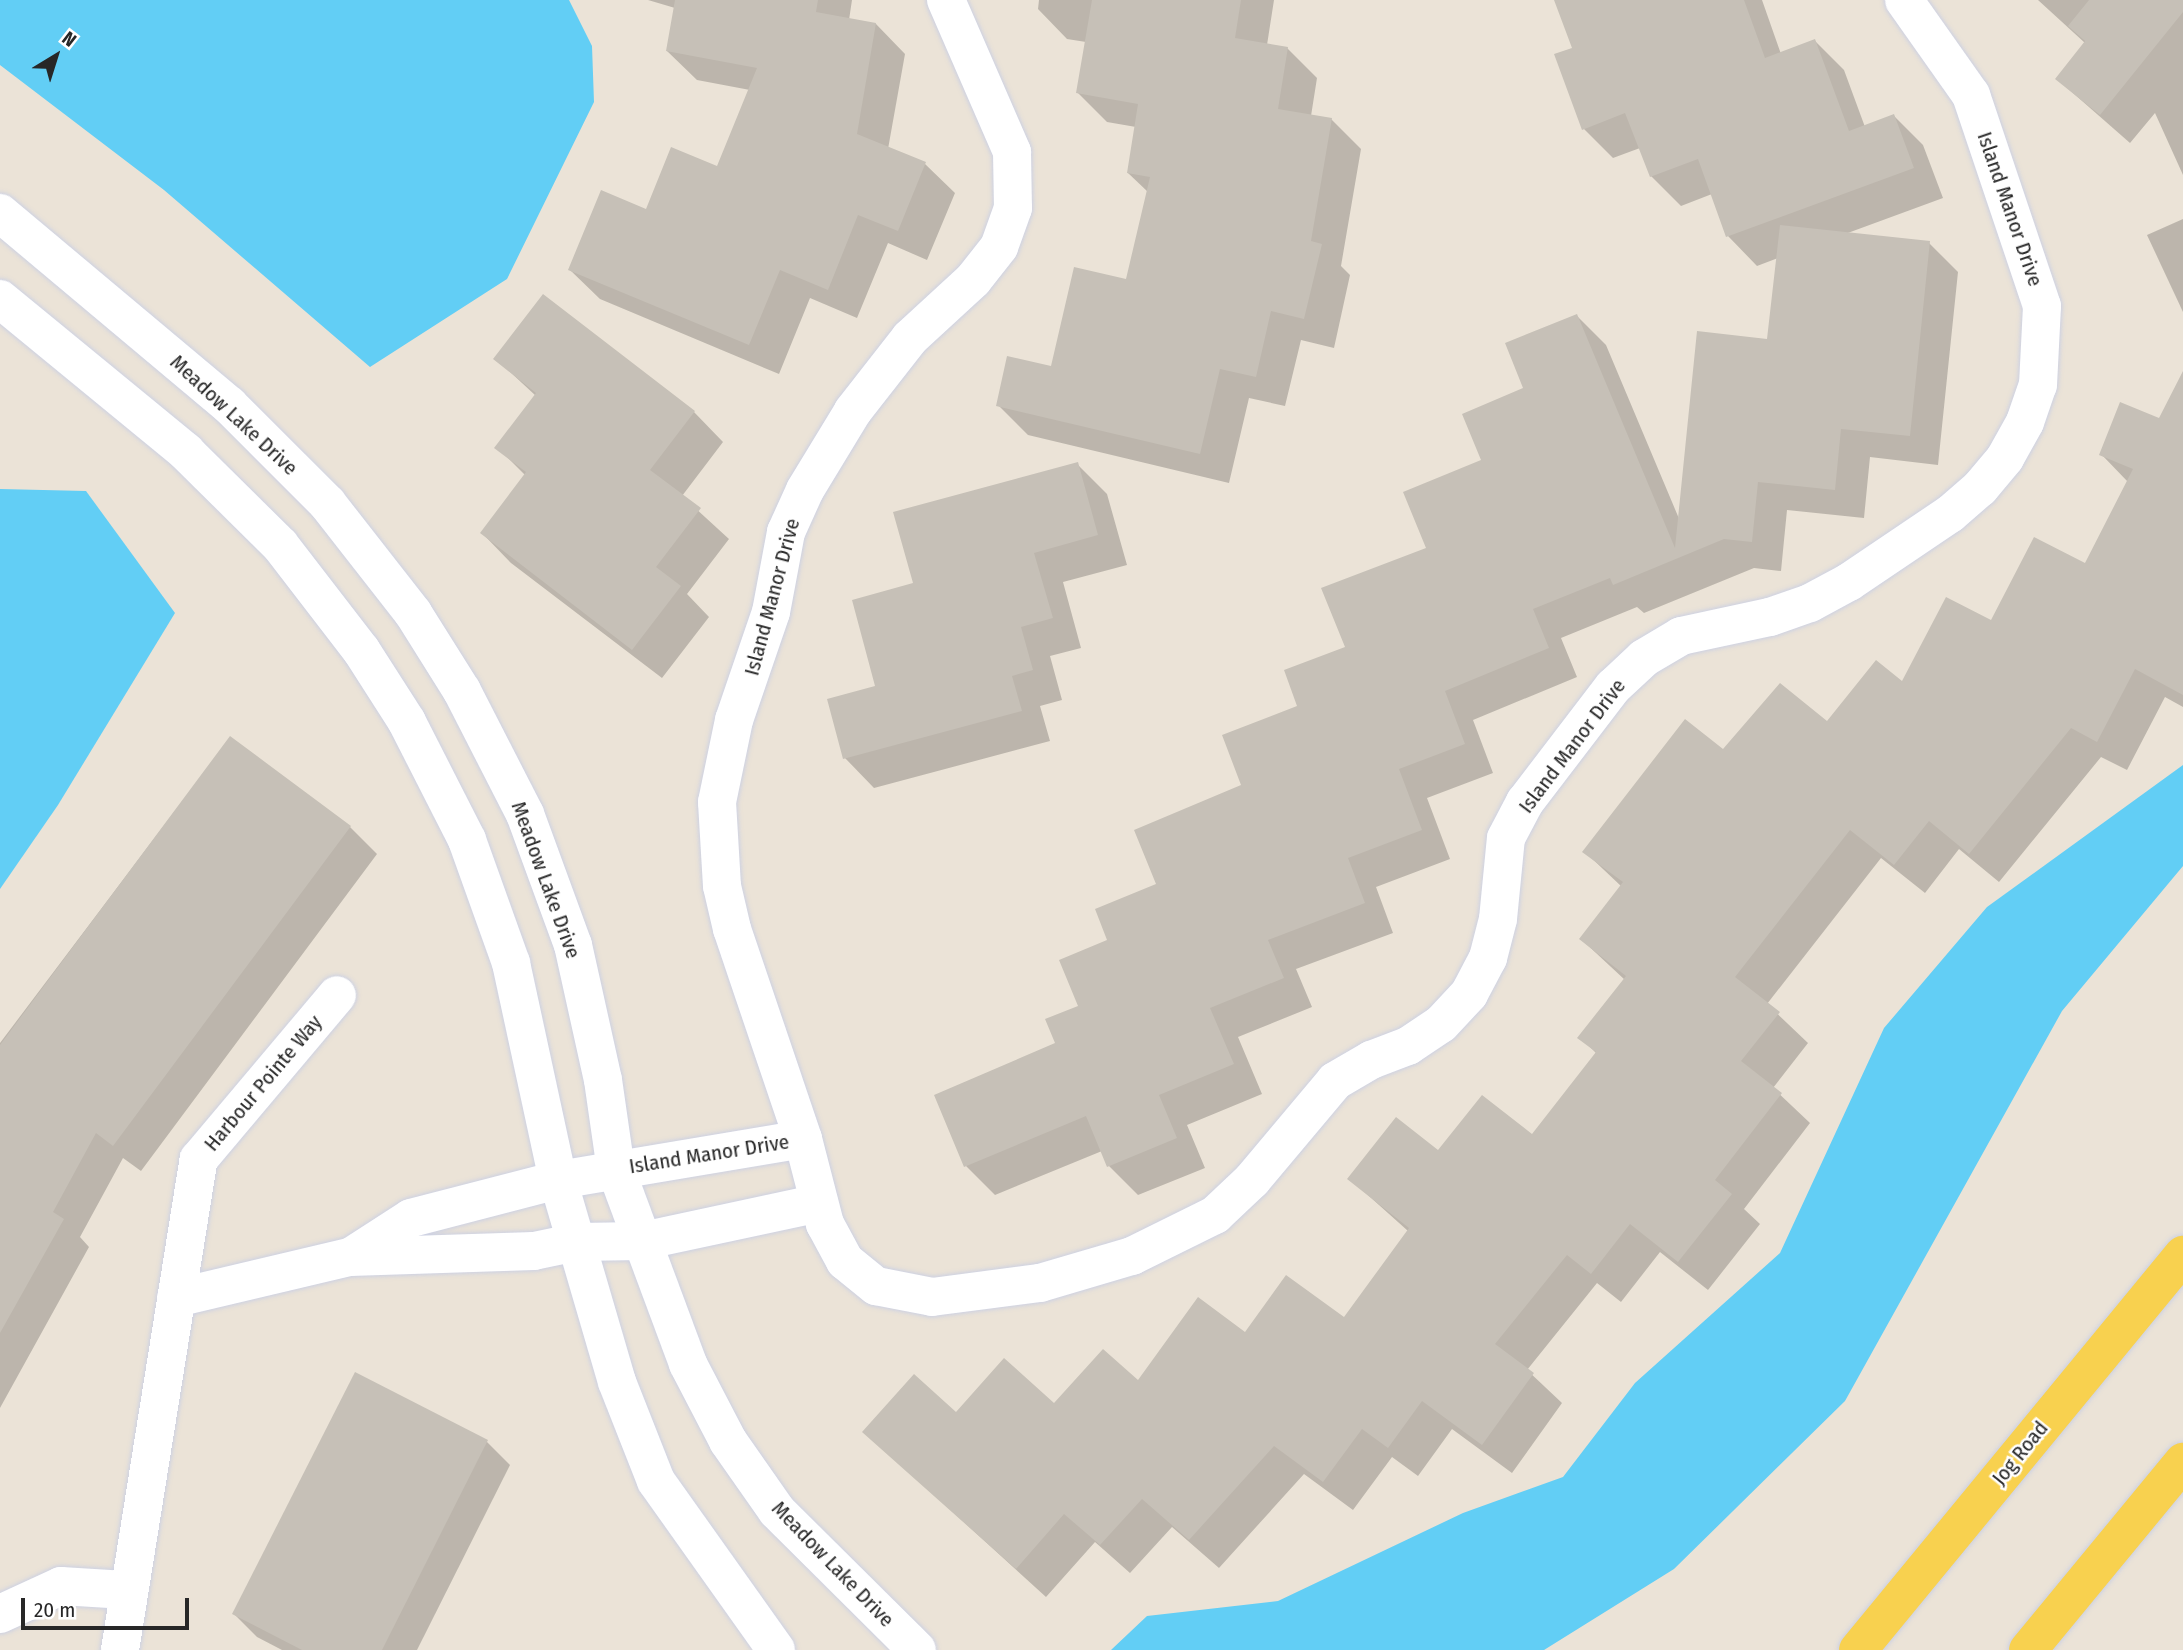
<!DOCTYPE html>
<style>
body{margin:0}
#map{position:relative;width:2183px;height:1650px;overflow:hidden;background:#ebe3d7;font-family:"Fira Sans Condensed",sans-serif}
div>[style]{position:absolute}
[style*='--x']{left:calc(var(--x)*1px);top:calc(var(--y)*1px);width:calc(var(--w)*1px);rotate:calc(var(--a)*1deg)}
.water>*{inset:0;background:#62cef5}
.shadow>*{inset:0;background:#0003}
.building>*{inset:0;background:#c6c0b7}
.roads{filter:drop-shadow(0 0 2px #cdd1e2) drop-shadow(0 0 2px #cdd1e2)}
.minor>*{height:38px;margin:-19px;padding:0 19px;transform-origin:19px;border-radius:19px;background:#fff}
.major>*{height:38px;margin:-19px;padding:0 19px;transform-origin:19px;border-radius:19px;background:#f8d14f}
span{translate:-50% -50%;white-space:nowrap;text-align:center;line-height:1.15;-webkit-text-stroke:5px #fff;paint-order:stroke}
.street-label{font-size:21px;color:#272727}
.north{position:absolute;left:21px;top:21px;width:70px;height:70px;-webkit-text-stroke:5px #fff;paint-order:stroke;rotate:38deg;font-size:19px;font-weight:700;line-height:28px;text-align:center;color:#272727}
.north::after{content:'';display:block;margin:auto;width:24px;height:32px;background:#272727;clip-path:polygon(50% 0,100% 100%,50% 72%,0 100%)}
.scale{position:absolute;left:21px;top:1598px;width:168px;height:32px;box-sizing:border-box;border:4px solid #272727;border-top:0;padding-left:9px;font-size:21px;line-height:24px;white-space:nowrap;color:#272727;-webkit-text-stroke:5px #fff;paint-order:stroke}
</style>
<div id="map">
<div class="water">
<i style="clip-path:polygon(0 0,569px 0,592px 46px,594px 102px,507px 279px,370px 367px,164px 190px,0 65px)"></i>
<i style="clip-path:polygon(0 489px,86px 491px,175px 613px,58px 805px,0 889px)"></i>
<i style="clip-path:polygon(2183px 765px,2183px 866px,2062px 1011px,1845px 1401px,1674px 1569px,1544px 1650px,1111px 1650px,1147px 1616px,1278px 1601px,1463px 1513px,1563px 1477px,1635px 1383px,1780px 1253px,1884px 1028px,1987px 907px)"></i>
</div>
<div class="shadow">
<i style="clip-path:polygon(648px 0,852px 0,849px 20px,876px 24px,905px 54px,888px 149px,925px 164px,955px 193px,927px 260px,888px 243px,857px 318px,810px 298px,779px 374px,600px 299px,570px 270px,647px 211px,718px 168px,750px 90px,697px 80px,667px 51px,675px 8px)"></i>
<i style="clip-path:polygon(1039px 0,1274px 0,1267px 45px,1287px 48px,1317px 78px,1311px 116px,1331px 119px,1361px 149px,1341px 266px,1350px 275px,1334px 348px,1301px 340px,1285px 406px,1249px 398px,1229px 483px,1028px 435px,998px 405px,1052px 368px,1127px 281px,1148px 192px,1128px 173px,1136px 127px,1107px 122px,1078px 93px,1086px 42px,1067px 39px,1038px 9px)"></i>
<i style="clip-path:polygon(1556px 0,1762px 0,1781px 54px,1815px 41px,1844px 70px,1865px 127px,1894px 116px,1923px 145px,1943px 198px,1845px 234px,1929px 243px,1958px 272px,1938px 465px,1870px 457px,1864px 518px,1787px 510px,1781px 571px,1754px 568px,1644px 613px,1637px 607px,1561px 638px,1577px 677px,1473px 720px,1493px 773px,1427px 798px,1450px 859px,1376px 887px,1393px 933px,1296px 969px,1312px 1007px,1238px 1037px,1262px 1094px,1187px 1125px,1205px 1168px,1138px 1195px,1109px 1166px,1102px 1151px,995px 1195px,966px 1166px,1058px 1044px,1081px 1007px,1110px 941px,1243px 786px,1300px 707px,1429px 548px,1526px 389px,1577px 316px,1606px 345px,1680px 521px,1769px 341px,1778px 258px,1757px 266px,1728px 236px,1712px 194px,1681px 206px,1651px 176px,1640px 148px,1613px 158px,1584px 129px,1574px 49px)"></i>
<i style="clip-path:polygon(2038px 0,2183px 0,2183px 175px,2155px 113px,2130px 143px,2057px 79px,2085px 43px)"></i>
<i style="clip-path:polygon(2183px 219px,2183px 312px,2147px 235px)"></i>
<i style="clip-path:polygon(496px 359px,694px 412px,723px 442px,682px 496px,729px 539px,687px 594px,709px 617px,662px 678px,511px 563px,482px 533px,526px 476px,497px 447px,536px 396px)"></i>
<i style="clip-path:polygon(2183px 377px,2183px 707px,2165px 697px,2127px 770px,2101px 757px,1999px 882px,1959px 849px,1925px 893px,1881px 858px,1767px 1004px,1808px 1043px,1773px 1088px,1810px 1123px,1744px 1209px,1760px 1224px,1708px 1290px,1660px 1252px,1621px 1302px,1597px 1283px,1527px 1370px,1562px 1403px,1512px 1473px,1452px 1429px,1418px 1476px,1392px 1457px,1353px 1510px,1304px 1474px,1219px 1568px,1172px 1527px,1130px 1573px,1095px 1542px,1046px 1597px,865px 1432px,956px 1414px,1054px 1406px,1138px 1382px,1246px 1334px,1345px 1319px,1408px 1231px,1350px 1179px,1438px 1153px,1532px 1136px,1597px 1054px,1580px 1037px,1625px 980px,1581px 939px,1622px 887px,1584px 851px,1723px 752px,1828px 724px,1903px 684px,2086px 565px,2128px 482px,2101px 454px,2165px 422px)"></i>
<i style="clip-path:polygon(1077px 464px,1107px 494px,1127px 565px,1063px 582px,1081px 648px,1050px 656px,1062px 700px,1040px 706px,1050px 741px,874px 788px,845px 758px,877px 687px,915px 585px)"></i>
<i style="clip-path:polygon(230px 738px,350px 827px,377px 854px,141px 1171px,123px 1158px,80px 1237px,89px 1247px,0 1408px,0 1043px)"></i>
<i style="clip-path:polygon(356px 1375px,487px 1442px,510px 1465px,417px 1650px,282px 1650px,257px 1637px,234px 1614px)"></i>
</div>
<div class="building">
<i style="clip-path:polygon(675px 0,818px 0,816px 12px,876px 23px,857px 134px,926px 162px,898px 231px,858px 215px,828px 290px,780px 270px,749px 345px,568px 270px,601px 190px,646px 209px,671px 147px,717px 166px,757px 68px,666px 51px)"></i>
<i style="clip-path:polygon(1092px 0,1241px 0,1235px 38px,1288px 47px,1278px 109px,1332px 118px,1311px 241px,1322px 244px,1304px 319px,1271px 311px,1256px 377px,1220px 369px,1200px 454px,996px 406px,1007px 356px,1051px 366px,1074px 267px,1126px 279px,1150px 177px,1127px 173px,1138px 104px,1076px 93px)"></i>
<i style="clip-path:polygon(1554px 0,1744px 0,1765px 58px,1815px 39px,1849px 131px,1894px 114px,1914px 168px,1726px 237px,1698px 159px,1650px 177px,1625px 113px,1582px 130px,1554px 54px,1572px 48px)"></i>
<i style="clip-path:polygon(2089px 0,2183px 0,2183px 12px,2100px 115px,2055px 79px,2085px 41px,2068px 26px)"></i>
<i style="clip-path:polygon(1780px 225px,1930px 241px,1910px 436px,1841px 429px,1835px 490px,1758px 482px,1752px 542px,1724px 539px,1613px 585px,1610px 578px,1533px 609px,1549px 648px,1445px 691px,1465px 744px,1399px 769px,1422px 830px,1348px 858px,1365px 903px,1268px 940px,1284px 978px,1210px 1008px,1234px 1064px,1159px 1095px,1177px 1138px,1107px 1167px,1086px 1116px,964px 1167px,934px 1095px,1055px 1043px,1045px 1019px,1078px 1006px,1059px 960px,1107px 940px,1095px 909px,1156px 884px,1134px 830px,1241px 785px,1222px 735px,1297px 706px,1284px 670px,1345px 647px,1321px 588px,1426px 548px,1403px 492px,1481px 460px,1462px 414px,1523px 388px,1505px 343px,1577px 314px,1675px 548px,1697px 331px,1767px 339px)"></i>
<i style="clip-path:polygon(543px 294px,695px 411px,650px 470px,701px 508px,656px 567px,681px 586px,632px 650px,480px 533px,526px 472px,494px 448px,536px 393px,493px 359px)"></i>
<i style="clip-path:polygon(2183px 371px,2183px 695px,2135px 669px,2097px 742px,2071px 728px,1969px 854px,1929px 821px,1894px 865px,1850px 830px,1735px 977px,1780px 1012px,1741px 1061px,1782px 1093px,1715px 1180px,1732px 1194px,1678px 1262px,1630px 1224px,1591px 1274px,1567px 1255px,1495px 1344px,1534px 1373px,1482px 1445px,1422px 1401px,1388px 1448px,1362px 1429px,1323px 1482px,1274px 1446px,1189px 1540px,1142px 1499px,1100px 1545px,1064px 1514px,1016px 1569px,862px 1432px,914px 1374px,956px 1412px,1004px 1358px,1054px 1403px,1103px 1349px,1138px 1380px,1198px 1297px,1245px 1332px,1286px 1275px,1344px 1317px,1409px 1228px,1347px 1179px,1396px 1117px,1438px 1150px,1482px 1095px,1532px 1134px,1596px 1052px,1577px 1038px,1626px 976px,1579px 939px,1623px 882px,1582px 852px,1685px 719px,1723px 749px,1780px 683px,1827px 721px,1876px 660px,1902px 681px,1946px 597px,1991px 620px,2034px 537px,2085px 563px,2133px 469px,2099px 455px,2120px 402px,2159px 418px)"></i>
<i style="clip-path:polygon(1078px 462px,1098px 535px,1034px 553px,1053px 618px,1021px 627px,1033px 670px,1012px 676px,1022px 711px,843px 759px,827px 699px,875px 686px,852px 600px,913px 583px,893px 512px)"></i>
<i style="clip-path:polygon(230px 736px,351px 826px,113px 1146px,96px 1133px,53px 1212px,64px 1219px,0 1333px,0 1045px)"></i>
<i style="clip-path:polygon(355px 1372px,488px 1440px,382px 1650px,302px 1650px,232px 1614px)"></i>
</div>
<div class="roads">
<div class="minor">
<i style="--x:946;--y:0;--w:166;--a:66.5"></i>
<i style="--x:1012;--y:152;--w:56;--a:89"></i>
<i style="--x:1013;--y:208;--w:41;--a:109.7"></i>
<i style="--x:999;--y:247;--w:42;--a:128.2"></i>
<i style="--x:973;--y:280;--w:86;--a:137.4"></i>
<i style="--x:910;--y:338;--w:93;--a:128"></i>
<i style="--x:853;--y:411;--w:92;--a:121.3"></i>
<i style="--x:805;--y:490;--w:46;--a:114.3"></i>
<i style="--x:786;--y:532;--w:81;--a:100.6"></i>
<i style="--x:771;--y:612;--w:114;--a:108.9"></i>
<i style="--x:734;--y:720;--w:84;--a:101.7"></i>
<i style="--x:717;--y:802;--w:84;--a:86.6"></i>
<i style="--x:722;--y:886;--w:44;--a:76.9"></i>
<i style="--x:732;--y:929;--w:222;--a:71.3"></i>
<i style="--x:803;--y:1139;--w:88;--a:75.5"></i>
<i style="--x:825;--y:1224;--w:42;--a:61.6"></i>
<i style="--x:845;--y:1261;--w:40;--a:39"></i>
<i style="--x:876;--y:1286;--w:57;--a:11.1"></i>
<i style="--x:932;--y:1297;--w:109;--a:-7.4"></i>
<i style="--x:1040;--y:1283;--w:96;--a:-16.4"></i>
<i style="--x:1132;--y:1256;--w:93;--a:-26.3"></i>
<i style="--x:1215;--y:1215;--w:51;--a:-43.4"></i>
<i style="--x:1252;--y:1180;--w:129;--a:-50"></i>
<i style="--x:1335;--y:1081;--w:42;--a:-30.3"></i>
<i style="--x:1371;--y:1060;--w:40;--a:-21"></i>
<i style="--x:1408;--y:1046;--w:40;--a:-34"></i>
<i style="--x:1441;--y:1024;--w:41;--a:-47"></i>
<i style="--x:1469;--y:994;--w:41;--a:-62.2"></i>
<i style="--x:1488;--y:958;--w:40;--a:-75.6"></i>
<i style="--x:1498;--y:919;--w:81;--a:-84.4"></i>
<i style="--x:1506;--y:838;--w:41;--a:-62.2"></i>
<i style="--x:1525;--y:802;--w:145;--a:-52.6"></i>
<i style="--x:1613;--y:687;--w:42;--a:-43.1"></i>
<i style="--x:1644;--y:658;--w:43;--a:-30.7"></i>
<i style="--x:1681;--y:636;--w:91;--a:-12.1"></i>
<i style="--x:1770;--y:617;--w:42;--a:-19.3"></i>
<i style="--x:1810;--y:603;--w:44;--a:-28.3"></i>
<i style="--x:1849;--y:582;--w:122;--a:-34"></i>
<i style="--x:1950;--y:514;--w:40;--a:-41"></i>
<i style="--x:1980;--y:488;--w:39;--a:-50"></i>
<i style="--x:2005;--y:458;--w:41;--a:-60.9"></i>
<i style="--x:2025;--y:422;--w:39;--a:-71"></i>
<i style="--x:2038;--y:385;--w:79;--a:-87.1"></i>
<i style="--x:2042;--y:306;--w:223;--a:-108.6"></i>
<i style="--x:1971;--y:95;--w:116;--a:-125.2"></i>
<i style="--x:0;--y:213;--w:299;--a:40"></i>
<i style="--x:229;--y:405;--w:139;--a:45"></i>
<i style="--x:327;--y:503;--w:140;--a:52"></i>
<i style="--x:413;--y:613;--w:92;--a:57.9"></i>
<i style="--x:462;--y:691;--w:138;--a:62.9"></i>
<i style="--x:525;--y:814;--w:140;--a:69.9"></i>
<i style="--x:573;--y:945;--w:138;--a:77.5"></i>
<i style="--x:603;--y:1080;--w:91;--a:81.8"></i>
<i style="--x:616;--y:1170;--w:207;--a:69.6"></i>
<i style="--x:688;--y:1364;--w:87;--a:62.5"></i>
<i style="--x:728;--y:1441;--w:85;--a:55"></i>
<i style="--x:777;--y:1511;--w:197;--a:44.8"></i>
<i style="--x:0;--y:299;--w:241;--a:39.4"></i>
<i style="--x:186;--y:452;--w:132;--a:44.7"></i>
<i style="--x:280;--y:545;--w:133;--a:52.4"></i>
<i style="--x:361;--y:650;--w:85;--a:57.4"></i>
<i style="--x:407;--y:722;--w:132;--a:63"></i>
<i style="--x:467;--y:840;--w:131;--a:70.3"></i>
<i style="--x:511;--y:963;--w:222;--a:77.8"></i>
<i style="--x:558;--y:1180;--w:210;--a:73.7"></i>
<i style="--x:617;--y:1382;--w:106;--a:68.5"></i>
<i style="--x:656;--y:1481;--w:207;--a:54.6"></i>
<i style="--x:352;--y:1256;--w:70;--a:-32.8"></i>
<i style="--x:411;--y:1218;--w:152;--a:-14.5"></i>
<i style="--x:558;--y:1180;--w:248;--a:-9.5"></i>
<i style="--x:176;--y:1298;--w:179;--a:-13.3"></i>
<i style="--x:350;--y:1257;--w:184;--a:-1.9"></i>
<i style="--x:534;--y:1251;--w:44;--a:-11.8"></i>
<i style="--x:577;--y:1242;--w:65;--a:-0.9"></i>
<i style="--x:642;--y:1241;--w:181;--a:-12.1"></i>
<i style="--x:0;--y:1614;--w:67;--a:-24.7"></i>
<i style="--x:61;--y:1586;--w:65;--a:3.5"></i>
<i style="--x:120;--y:1650;--w:497;--a:-80.9"></i>
<i style="--x:199;--y:1159;--w:214;--a:-49.9"></i>
</div>
<div class="major">
<i style="--x:1858;--y:1650;--w:512;--a:-50.55"></i>
<i style="--x:2028;--y:1650;--w:244;--a:-50.5"></i>
</div>
</div>
<div class="street-label">
<span style="left:2010px;top:209px;rotate:71deg">Island Manor Drive</span>
<span style="left:234px;top:415px;rotate:43deg">Meadow Lake Drive</span>
<span style="left:772px;top:597px;rotate:-75deg">Island Manor Drive</span>
<span style="left:1572px;top:746px;rotate:-53deg">Island Manor Drive</span>
<span style="left:546px;top:880px;rotate:70deg">Meadow Lake Drive</span>
<span style="left:263px;top:1083px;rotate:-50deg">Harbour Pointe Way</span>
<span style="left:709px;top:1154px;rotate:-9deg">Island Manor Drive</span>
<span style="left:2020px;top:1453px;rotate:-51deg">Jog Road</span>
<span style="left:833px;top:1564px;rotate:46deg">Meadow Lake Drive</span>
</div>
<div class="north">N</div>
<div class="scale">20 m</div>
</div>
